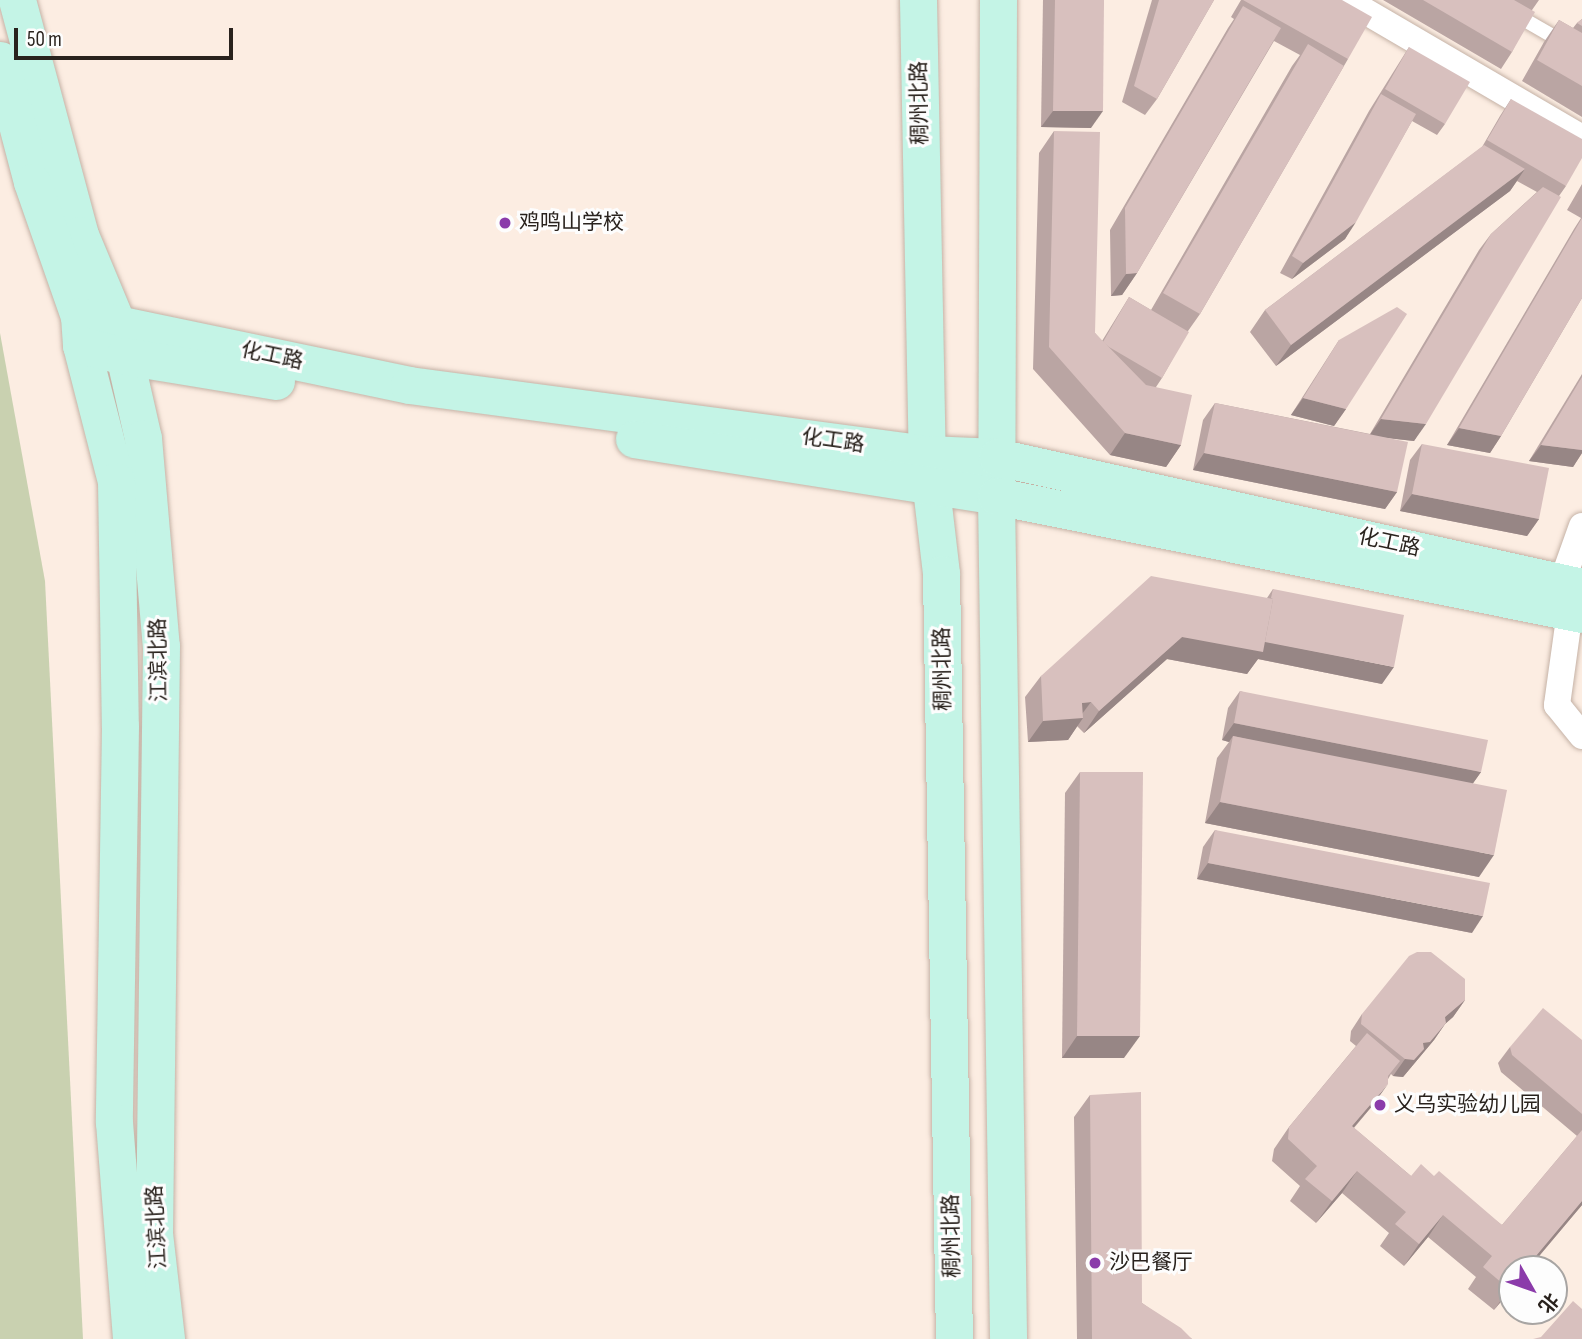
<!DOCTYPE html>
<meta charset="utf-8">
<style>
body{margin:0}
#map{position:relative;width:1582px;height:1339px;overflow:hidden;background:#fcede2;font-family:"Sofia Sans Condensed","Noto Sans SC",sans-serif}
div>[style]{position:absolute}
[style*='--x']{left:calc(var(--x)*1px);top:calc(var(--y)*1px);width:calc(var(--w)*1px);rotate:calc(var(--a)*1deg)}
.green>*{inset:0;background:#c9d1b0}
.roads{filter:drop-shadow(0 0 2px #c5b2a6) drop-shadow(0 0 2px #c5b2a6)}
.lane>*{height:14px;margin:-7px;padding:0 7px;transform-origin:7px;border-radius:7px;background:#fff}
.street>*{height:26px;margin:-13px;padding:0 13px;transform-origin:13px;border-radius:13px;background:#fff}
.secondary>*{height:37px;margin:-18.5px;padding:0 18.5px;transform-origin:18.5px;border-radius:18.5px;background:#c4f4e6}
.wall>*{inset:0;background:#baa5a3}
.shaded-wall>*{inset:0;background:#978685}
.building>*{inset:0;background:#d8c0be}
.dots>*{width:19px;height:19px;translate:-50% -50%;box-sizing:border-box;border:4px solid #fdfdfd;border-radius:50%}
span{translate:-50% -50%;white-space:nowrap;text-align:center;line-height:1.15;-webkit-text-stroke:6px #fdfdfd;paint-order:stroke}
.street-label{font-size:21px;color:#29221d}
.poi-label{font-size:21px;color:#29221d}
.left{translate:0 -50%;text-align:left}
.north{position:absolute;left:1498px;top:1255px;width:70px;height:70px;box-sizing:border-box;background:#fdfdfd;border:2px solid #a8a5a3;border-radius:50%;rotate:130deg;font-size:19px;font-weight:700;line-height:28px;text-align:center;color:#29221d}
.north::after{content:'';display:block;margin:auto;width:24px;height:32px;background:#8b3baa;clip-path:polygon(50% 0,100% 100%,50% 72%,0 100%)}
.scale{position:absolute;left:14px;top:28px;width:219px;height:32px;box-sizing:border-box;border:4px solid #29221d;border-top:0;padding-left:9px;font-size:21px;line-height:24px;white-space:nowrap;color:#29221d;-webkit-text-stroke:5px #fdfdfd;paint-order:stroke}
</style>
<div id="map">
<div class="green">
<i style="clip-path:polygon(0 333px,45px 581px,83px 1339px,0 1339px)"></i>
</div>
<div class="roads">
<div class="lane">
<i style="--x:1490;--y:0;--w:106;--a:29.9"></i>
</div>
<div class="street">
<i style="--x:1346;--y:0;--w:273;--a:30.3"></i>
<i style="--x:1582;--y:526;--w:59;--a:109.7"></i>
<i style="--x:1562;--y:582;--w:30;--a:75"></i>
<i style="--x:1570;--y:611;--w:95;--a:97.9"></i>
<i style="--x:1557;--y:705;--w:40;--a:51"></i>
</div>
<div class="secondary">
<i style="--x:17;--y:0;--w:243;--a:75"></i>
<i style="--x:80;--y:235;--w:96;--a:67.4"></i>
<i style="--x:117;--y:324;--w:117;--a:77.2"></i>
<i style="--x:143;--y:438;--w:209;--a:85.1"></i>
<i style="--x:161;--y:646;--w:587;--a:90.68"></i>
<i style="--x:154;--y:1233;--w:107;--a:83.5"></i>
<i style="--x:918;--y:0;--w:454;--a:88.9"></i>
<i style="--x:927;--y:454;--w:121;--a:83.3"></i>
<i style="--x:941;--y:574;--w:765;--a:89.03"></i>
<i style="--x:998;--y:0;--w:496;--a:90.2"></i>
<i style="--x:996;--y:496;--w:843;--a:89.18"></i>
<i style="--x:0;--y:60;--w:126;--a:75.3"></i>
<i style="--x:32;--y:182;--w:142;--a:70.7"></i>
<i style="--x:79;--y:316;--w:29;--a:86"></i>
<i style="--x:81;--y:345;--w:140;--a:75.6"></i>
<i style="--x:116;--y:481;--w:245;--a:89.1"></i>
<i style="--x:120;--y:726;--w:396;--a:90.9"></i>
<i style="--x:114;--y:1122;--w:218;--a:85.5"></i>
<i style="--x:79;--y:316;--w:337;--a:11.8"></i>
<i style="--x:409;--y:385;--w:523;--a:7.59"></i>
<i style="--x:927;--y:454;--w:70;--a:2.5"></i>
<i style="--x:997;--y:457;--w:599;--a:12.53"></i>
<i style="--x:81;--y:345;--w:44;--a:14.3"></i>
<i style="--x:124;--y:356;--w:154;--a:9.3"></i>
<i style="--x:634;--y:439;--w:366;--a:8.9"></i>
<i style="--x:996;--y:496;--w:598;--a:11.39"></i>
</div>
</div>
<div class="wall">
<i style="clip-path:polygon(1043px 0,1104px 0,1091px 128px,1041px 127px)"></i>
<i style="clip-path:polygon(1152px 0,1214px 0,1157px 99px,1145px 115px,1122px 102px)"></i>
<i style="clip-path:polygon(1241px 0,1342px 0,1348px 59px,1200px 314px,1188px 331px,1162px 378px,1156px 387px,1181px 445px,1166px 467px,1110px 455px,1033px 369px,1039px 153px,1054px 131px,1095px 333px,1102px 341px,1129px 297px,1151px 310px,1292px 66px,1300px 55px,1274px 41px,1137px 273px,1122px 295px,1111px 296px,1110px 230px,1228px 28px,1234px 19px,1231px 17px)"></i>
<i style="clip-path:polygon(1383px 0,1539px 0,1532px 10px,1512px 52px,1501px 69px)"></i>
<i style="clip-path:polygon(1582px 19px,1582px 117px,1522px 81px,1544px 42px,1559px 20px,1573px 28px,1577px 23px)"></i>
<i style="clip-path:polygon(1409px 47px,1445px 124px,1437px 135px,1412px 121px,1345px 239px,1292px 279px,1280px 273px,1369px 111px)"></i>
<i style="clip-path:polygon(1511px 99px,1566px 186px,1559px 196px,1414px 441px,1387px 438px,1397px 492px,1385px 509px,1193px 470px,1203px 420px,1215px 403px,1370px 434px,1479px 250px,1491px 234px,1537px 192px,1517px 181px,1510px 191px,1276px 366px,1250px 332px,1265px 310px,1482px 147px,1500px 116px)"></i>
<i style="clip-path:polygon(1582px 184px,1582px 298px,1501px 436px,1490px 453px,1447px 445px,1574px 229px,1581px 218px,1567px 210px)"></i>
<i style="clip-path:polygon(1339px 340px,1346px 409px,1334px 426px,1291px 415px)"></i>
<i style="clip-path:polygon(1582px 374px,1582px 453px,1573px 467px,1529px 461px)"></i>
<i style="clip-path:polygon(1422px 444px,1539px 519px,1527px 536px,1400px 511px,1410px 460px)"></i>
<i style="clip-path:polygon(1273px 589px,1382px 684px,1258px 659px,1247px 674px,1167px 659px,1084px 733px,1077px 726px,1068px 740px,1028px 742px,1025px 697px,1041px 676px,1267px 598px)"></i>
<i style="clip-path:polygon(1240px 691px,1481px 772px,1473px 783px,1479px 877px,1205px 823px,1217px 758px,1229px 742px,1222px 740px,1228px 708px)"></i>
<i style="clip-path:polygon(1080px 772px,1124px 1058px,1062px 1058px,1065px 793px)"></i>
<i style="clip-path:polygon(1215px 830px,1472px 933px,1197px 879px,1203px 847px)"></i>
<i style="clip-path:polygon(1465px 1000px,1453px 1017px,1445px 1024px,1434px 1040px,1403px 1077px,1393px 1076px,1391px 1074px,1373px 1105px,1354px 1128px,1411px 1176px,1434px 1176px,1502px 1225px,1577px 1136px,1501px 1072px,1498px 1063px,1510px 1047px,1582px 1040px,1582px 1205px,1494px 1310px,1468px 1289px,1476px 1277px,1428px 1237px,1404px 1266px,1380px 1246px,1389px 1233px,1342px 1193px,1316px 1223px,1290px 1201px,1300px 1186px,1272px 1161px,1274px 1149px,1289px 1127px,1356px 1046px,1350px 1041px,1351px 1031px,1362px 1014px)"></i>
<i style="clip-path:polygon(1090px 1095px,1142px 1303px,1192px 1339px,1077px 1339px,1074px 1117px)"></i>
</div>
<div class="shaded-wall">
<i style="clip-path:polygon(1053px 111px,1103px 111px,1091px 128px,1041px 127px)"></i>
<i style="clip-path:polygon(1525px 169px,1510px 191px,1276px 366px,1291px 345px)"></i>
<i style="clip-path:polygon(1356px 222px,1345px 239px,1292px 279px,1303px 263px)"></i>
<i style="clip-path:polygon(1137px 273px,1122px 295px,1111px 296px,1126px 274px)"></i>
<i style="clip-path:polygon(1303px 398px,1346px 409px,1334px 426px,1291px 415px)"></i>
<i style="clip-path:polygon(1381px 419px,1426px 424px,1414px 441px,1369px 436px)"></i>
<i style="clip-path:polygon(1459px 428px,1501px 436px,1490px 453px,1447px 445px)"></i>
<i style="clip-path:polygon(1125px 433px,1181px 445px,1166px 467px,1110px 455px)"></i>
<i style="clip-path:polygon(1541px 445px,1582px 450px,1582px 453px,1573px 467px,1529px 461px)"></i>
<i style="clip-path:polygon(1204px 453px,1397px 492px,1385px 509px,1193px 470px)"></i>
<i style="clip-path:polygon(1412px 494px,1539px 519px,1527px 536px,1400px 511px)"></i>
<i style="clip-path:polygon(1182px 637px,1263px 641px,1394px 667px,1382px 684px,1258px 659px,1247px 674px,1167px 659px,1084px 733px,1099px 711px)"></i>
<i style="clip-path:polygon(1091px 702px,1079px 718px,1083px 718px,1068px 740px,1028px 742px,1043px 721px,1082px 703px)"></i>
<i style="clip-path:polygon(1234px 723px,1481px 772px,1469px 789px,1233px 736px,1229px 742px,1222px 740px)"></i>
<i style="clip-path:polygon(1220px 802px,1494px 855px,1479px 877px,1205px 823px)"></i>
<i style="clip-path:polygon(1208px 863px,1483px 916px,1472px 933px,1197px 879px)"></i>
<i style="clip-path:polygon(1465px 1000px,1453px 1017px,1445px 1024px,1434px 1040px,1403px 1077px,1393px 1076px,1405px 1059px,1445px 1017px)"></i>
<i style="clip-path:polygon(1077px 1036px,1140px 1036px,1124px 1058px,1062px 1058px)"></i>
<i style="clip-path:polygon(1388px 1084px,1373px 1105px,1336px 1148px,1352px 1126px)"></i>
<i style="clip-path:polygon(1357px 1171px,1342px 1193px,1316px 1223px,1332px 1201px)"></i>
<i style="clip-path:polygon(1582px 1201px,1582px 1205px,1528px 1269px,1525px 1269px)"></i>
<i style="clip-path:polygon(1443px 1215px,1428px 1237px,1404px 1266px,1419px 1244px)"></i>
<i style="clip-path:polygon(1512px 1285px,1512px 1288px,1494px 1310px,1509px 1289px)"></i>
</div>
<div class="building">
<i style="clip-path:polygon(1055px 0,1104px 0,1103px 111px,1053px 111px)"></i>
<i style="clip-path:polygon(1159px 0,1214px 0,1157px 99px,1134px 86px)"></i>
<i style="clip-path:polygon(1243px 0,1342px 0,1372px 17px,1348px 59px)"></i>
<i style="clip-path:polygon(1423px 0,1514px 0,1535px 12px,1512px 52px)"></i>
<i style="clip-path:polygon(1243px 6px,1281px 28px,1137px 273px,1126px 274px,1125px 208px)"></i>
<i style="clip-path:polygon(1582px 19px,1582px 26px,1577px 23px)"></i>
<i style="clip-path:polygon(1559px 20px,1582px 33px,1582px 86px,1537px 60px)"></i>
<i style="clip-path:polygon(1308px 44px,1344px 66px,1200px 314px,1163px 293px)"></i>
<i style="clip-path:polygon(1409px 47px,1470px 82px,1445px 124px,1385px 89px)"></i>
<i style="clip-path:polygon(1381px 94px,1416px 114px,1356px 222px,1303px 263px,1292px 256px)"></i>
<i style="clip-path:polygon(1511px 99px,1582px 139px,1582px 158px,1566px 186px,1487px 140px)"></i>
<i style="clip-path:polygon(1054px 131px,1100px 132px,1095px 333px,1146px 385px,1192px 395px,1181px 445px,1125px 433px,1049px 347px)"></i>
<i style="clip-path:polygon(1484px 145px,1525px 169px,1291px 345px,1265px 310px)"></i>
<i style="clip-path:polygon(1543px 187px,1561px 197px,1426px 424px,1381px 419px,1491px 234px)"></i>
<i style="clip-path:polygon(1582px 218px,1582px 298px,1501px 436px,1459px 428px)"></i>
<i style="clip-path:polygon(1129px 297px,1189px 332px,1162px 378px,1109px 347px,1103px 342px)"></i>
<i style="clip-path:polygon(1397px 307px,1407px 314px,1346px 409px,1303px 398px,1339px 340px)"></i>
<i style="clip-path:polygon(1582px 377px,1582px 450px,1541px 445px)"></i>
<i style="clip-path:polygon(1215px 403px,1408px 442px,1397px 492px,1204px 453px)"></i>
<i style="clip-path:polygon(1422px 444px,1549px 468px,1539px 519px,1412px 494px)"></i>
<i style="clip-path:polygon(1151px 576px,1273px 599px,1263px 652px,1182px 637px,1099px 711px,1091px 702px,1082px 703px,1083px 718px,1043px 721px,1041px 676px)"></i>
<i style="clip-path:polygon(1273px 589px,1404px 615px,1394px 667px,1265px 642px,1273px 599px,1271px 598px)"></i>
<i style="clip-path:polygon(1240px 691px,1488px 740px,1481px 772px,1234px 723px)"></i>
<i style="clip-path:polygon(1233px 736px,1507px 790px,1494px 855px,1220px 802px)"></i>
<i style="clip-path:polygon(1080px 772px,1143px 772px,1140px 1036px,1077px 1036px)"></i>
<i style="clip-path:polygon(1215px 830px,1490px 883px,1483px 916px,1208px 863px)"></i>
<i style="clip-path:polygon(1417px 952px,1431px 952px,1465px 979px,1465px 1000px,1445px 1017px,1446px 1023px,1430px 1042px,1423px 1043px,1424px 1049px,1414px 1060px,1405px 1059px,1361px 1024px,1362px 1014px,1409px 956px)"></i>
<i style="clip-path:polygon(1543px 1008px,1582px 1040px,1582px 1114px,1512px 1055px,1510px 1047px)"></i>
<i style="clip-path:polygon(1367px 1033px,1400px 1061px,1388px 1076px,1388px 1084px,1352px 1126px,1411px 1176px,1421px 1164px,1434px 1176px,1439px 1171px,1502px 1225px,1582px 1130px,1582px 1201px,1525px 1269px,1512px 1269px,1512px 1285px,1509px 1289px,1483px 1267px,1492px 1256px,1443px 1215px,1419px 1244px,1395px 1224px,1406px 1212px,1357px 1171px,1332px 1201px,1305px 1179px,1317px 1166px,1288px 1139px,1289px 1127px)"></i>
<i style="clip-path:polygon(1141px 1092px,1142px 1303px,1181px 1328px,1192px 1339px,1092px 1339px,1090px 1095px)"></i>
<i style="clip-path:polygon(1573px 1301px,1582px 1309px,1582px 1339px,1533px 1339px,1541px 1337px)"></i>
</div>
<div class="dots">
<i style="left:505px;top:223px;background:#8b3baa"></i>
<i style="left:1380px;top:1105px;background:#8b3baa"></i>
<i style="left:1095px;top:1263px;background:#8b3baa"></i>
</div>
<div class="street-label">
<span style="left:920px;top:103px;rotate:-91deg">稠州北路</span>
<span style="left:272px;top:356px;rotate:12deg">化工路</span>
<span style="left:833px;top:441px;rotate:8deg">化工路</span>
<span style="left:1389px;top:543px;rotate:12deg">化工路</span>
<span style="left:159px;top:660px;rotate:-91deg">江滨北路</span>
<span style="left:943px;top:669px;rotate:-91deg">稠州北路</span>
<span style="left:157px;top:1227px;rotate:-93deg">江滨北路</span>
<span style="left:952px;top:1236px;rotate:-91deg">稠州北路</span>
</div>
<div class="poi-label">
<span class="left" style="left:519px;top:223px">鸡鸣山学校</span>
<span class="left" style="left:1394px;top:1105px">义乌实验幼儿园</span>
<span class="left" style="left:1109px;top:1263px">沙巴餐厅</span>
</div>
<div class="north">北</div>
<div class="scale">50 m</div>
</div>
